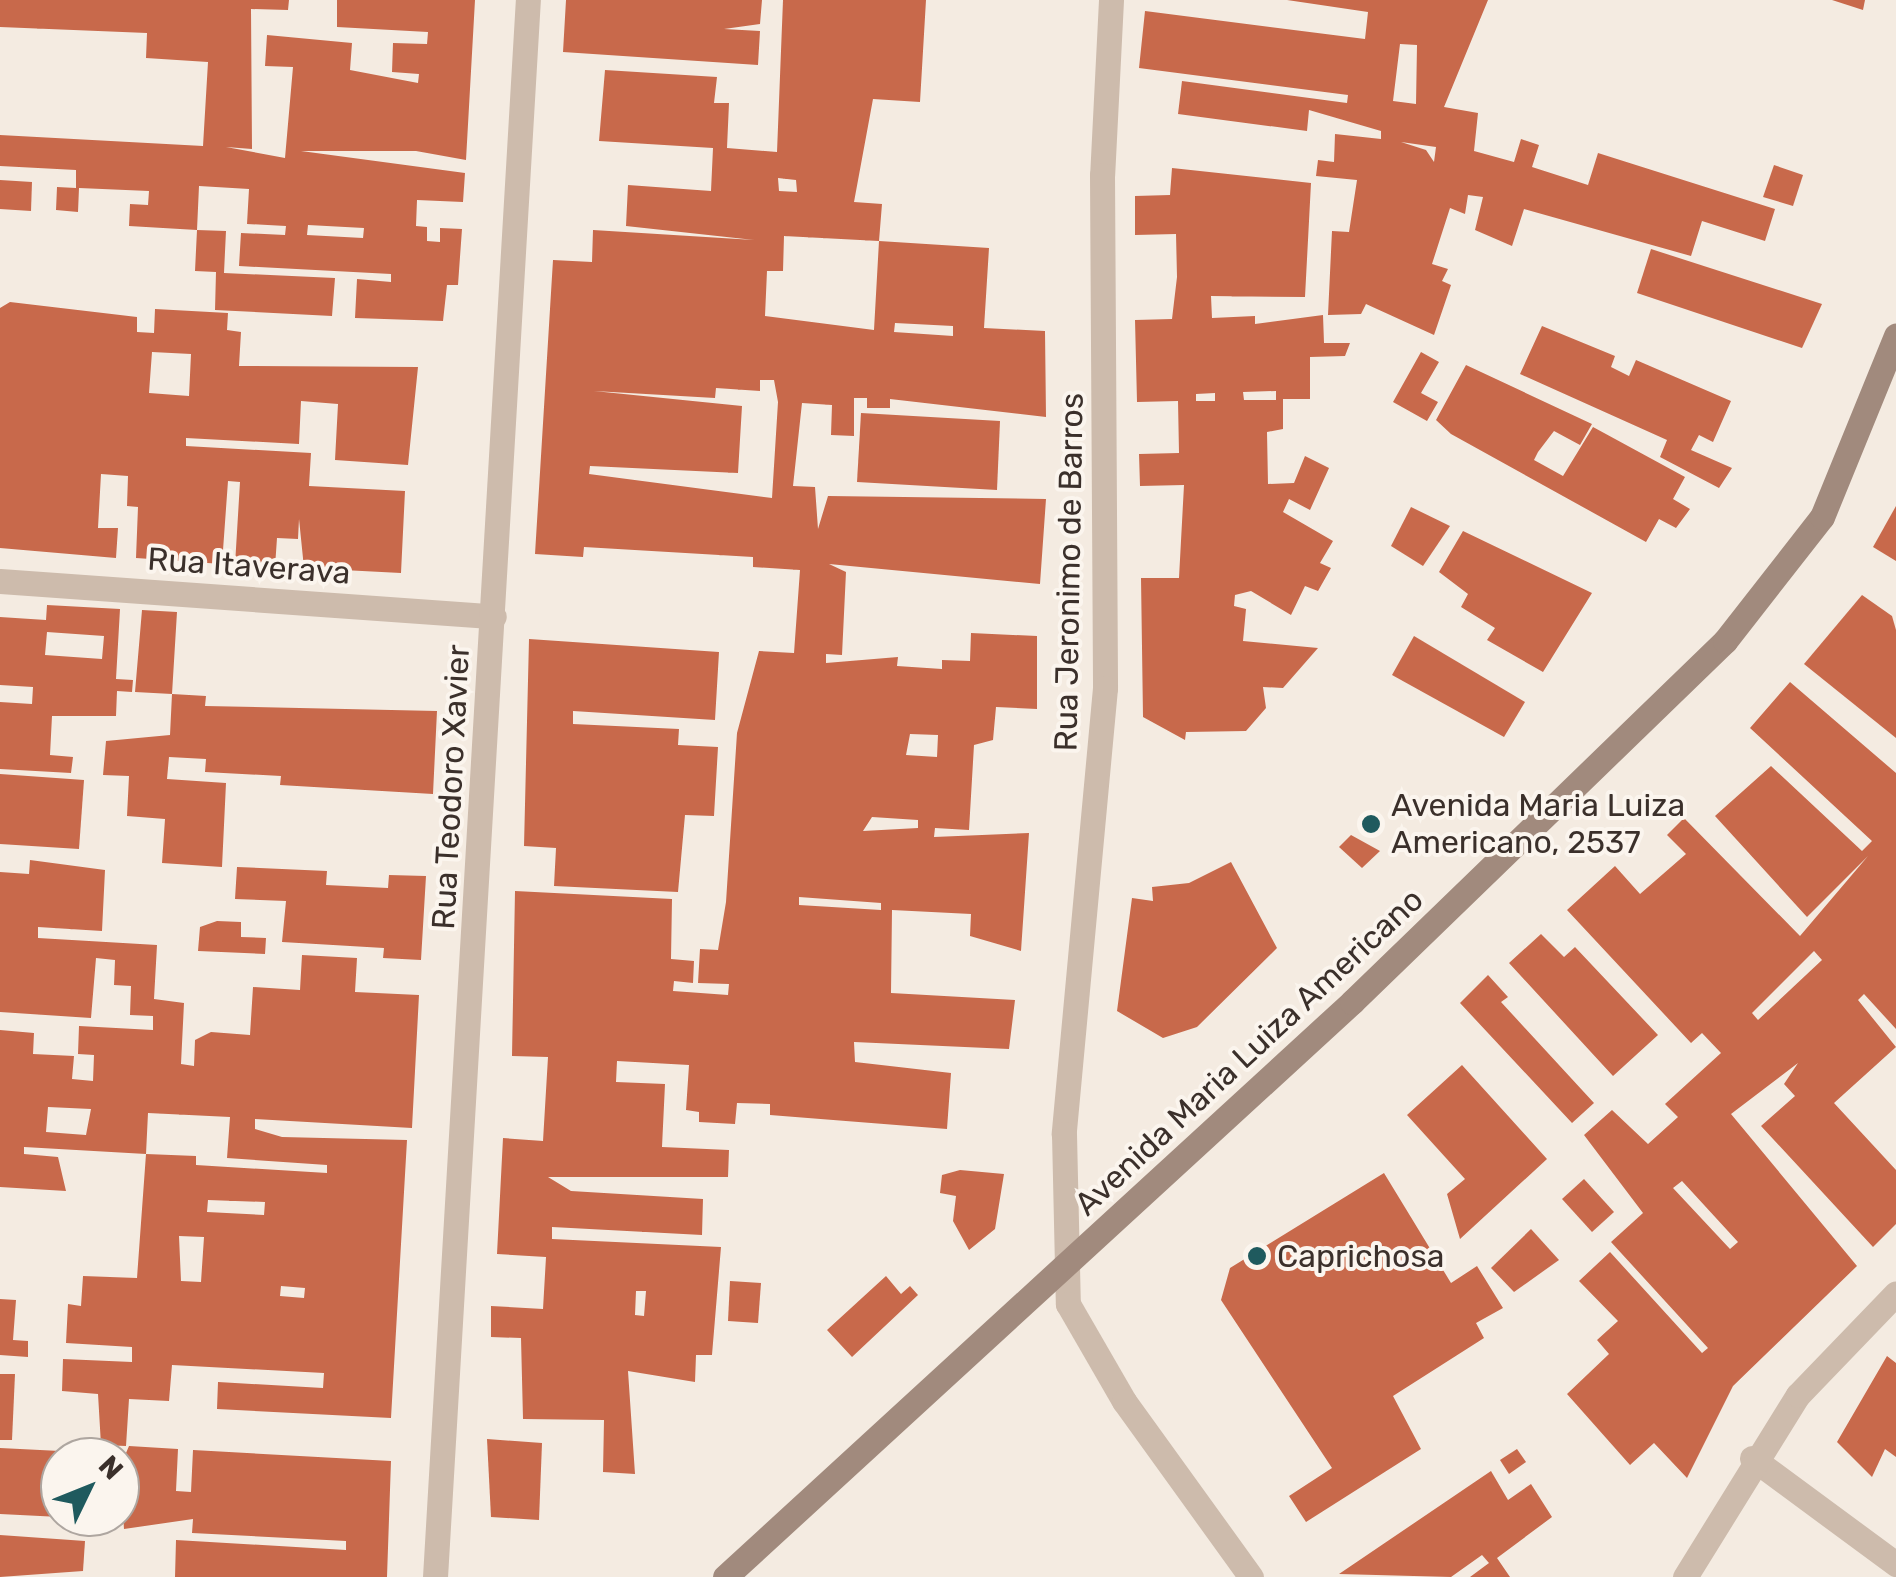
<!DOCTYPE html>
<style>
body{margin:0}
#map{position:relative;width:1896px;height:1577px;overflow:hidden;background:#f4ebe1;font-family:Rubik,sans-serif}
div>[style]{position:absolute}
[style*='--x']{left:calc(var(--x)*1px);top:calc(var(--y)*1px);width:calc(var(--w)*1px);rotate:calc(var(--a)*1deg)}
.building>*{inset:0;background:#c8694b}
.minor>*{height:25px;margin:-12.5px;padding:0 12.5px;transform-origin:12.5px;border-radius:12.5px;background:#cdbbac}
.secondary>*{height:25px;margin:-12.5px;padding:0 12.5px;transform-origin:12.5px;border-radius:12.5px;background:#a18a7d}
.dots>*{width:28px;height:28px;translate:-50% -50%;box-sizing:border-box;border:5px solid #fbf5ee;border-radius:50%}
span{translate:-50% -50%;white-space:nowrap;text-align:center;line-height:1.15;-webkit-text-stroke:8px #fbf5ee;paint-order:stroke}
.street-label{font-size:32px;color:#3b302b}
.poi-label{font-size:32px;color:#3b302b}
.left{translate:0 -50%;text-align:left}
.north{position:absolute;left:40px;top:1437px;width:100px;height:100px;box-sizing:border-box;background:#fbf5ee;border:2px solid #aea6a0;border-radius:50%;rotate:47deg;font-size:28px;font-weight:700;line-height:40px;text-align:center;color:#3b302b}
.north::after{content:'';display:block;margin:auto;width:35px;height:45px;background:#1f5a5e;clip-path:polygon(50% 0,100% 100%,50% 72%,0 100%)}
</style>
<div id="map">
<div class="building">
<i style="clip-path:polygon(evenodd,0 0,289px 0,288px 10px,251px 9px,252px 149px,226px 147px,285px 158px,293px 67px,265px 66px,267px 35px,352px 43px,350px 70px,418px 83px,419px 74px,392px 72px,393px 43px,427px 44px,428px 32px,337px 27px,337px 0,475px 0,466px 160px,416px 151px,301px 151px,465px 173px,463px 202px,417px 200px,416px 226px,427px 227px,427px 241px,440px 242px,440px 228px,462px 229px,458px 285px,447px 285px,443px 321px,355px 318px,357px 279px,391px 282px,391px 274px,239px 266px,241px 233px,285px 235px,286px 226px,247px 224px,249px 189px,199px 186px,197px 230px,129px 226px,130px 204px,148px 205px,149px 191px,79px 188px,78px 212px,56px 210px,57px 187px,76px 188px,76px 170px,0 166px,0 135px,203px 146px,208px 62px,146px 58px,147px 33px,0 27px,0 0,308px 225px,364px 228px,363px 238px,307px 235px,308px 225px)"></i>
<i style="clip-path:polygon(566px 0,762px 0,760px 24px,724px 29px,760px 31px,758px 65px,563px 52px)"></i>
<i style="clip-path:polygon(evenodd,783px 0,926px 0,920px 102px,873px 99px,854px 202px,882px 204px,879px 241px,989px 248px,984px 328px,1045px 331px,1046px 417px,890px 399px,890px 408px,867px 408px,867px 398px,854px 398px,854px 436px,831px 435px,832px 405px,802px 403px,793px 486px,815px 487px,818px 529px,828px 496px,1046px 499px,1040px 584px,829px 564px,846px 572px,842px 655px,826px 654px,826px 663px,898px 657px,897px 666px,942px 669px,942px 660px,970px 661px,971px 633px,1037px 636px,1037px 709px,996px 707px,993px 740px,974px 745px,969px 830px,935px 828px,934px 837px,1029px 833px,1021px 951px,970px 936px,971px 914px,892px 910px,891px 993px,1015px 1000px,1009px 1049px,854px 1042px,855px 1062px,951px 1073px,947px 1129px,770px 1115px,770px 1104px,737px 1103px,735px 1124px,699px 1122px,699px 1112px,686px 1110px,689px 1065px,617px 1061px,616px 1082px,665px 1084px,662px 1147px,729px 1150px,728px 1177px,548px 1177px,571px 1191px,703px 1199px,702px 1235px,552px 1227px,552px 1239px,721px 1247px,712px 1355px,696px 1355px,695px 1382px,628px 1371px,635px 1474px,603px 1472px,604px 1420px,523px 1419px,521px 1338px,491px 1337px,491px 1306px,543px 1309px,546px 1257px,497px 1254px,503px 1138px,543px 1141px,548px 1057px,512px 1056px,515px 891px,672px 899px,671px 959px,694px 961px,693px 983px,674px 981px,673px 991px,728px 995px,729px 984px,698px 983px,700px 949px,718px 950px,726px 902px,737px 733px,759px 651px,794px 653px,800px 570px,753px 567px,753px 557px,584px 547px,583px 557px,535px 554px,553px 260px,592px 262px,593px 230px,754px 240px,626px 226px,628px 185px,711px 191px,713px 148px,599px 141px,605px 70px,717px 77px,714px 103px,729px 103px,727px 148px,777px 152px,783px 0,778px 178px,796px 180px,797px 192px,779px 191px,778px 178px,783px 0,784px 236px,879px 241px,874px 330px,765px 316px,767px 271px,783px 271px,784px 236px,783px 0,895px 323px,953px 326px,953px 336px,894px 332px,895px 323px,783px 0,760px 380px,774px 380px,778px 402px,772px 498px,589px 474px,590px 466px,738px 473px,742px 406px,594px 391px,715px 398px,716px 388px,760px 391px,760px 380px,783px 0,910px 734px,938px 735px,937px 757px,906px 755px,910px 734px,783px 0,872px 817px,918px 820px,918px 828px,863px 831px,872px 817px,783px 0,799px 897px,881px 903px,881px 910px,799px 905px,799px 897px,783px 0,636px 1291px,646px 1291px,644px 1316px,635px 1315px,636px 1291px)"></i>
<i style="clip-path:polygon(evenodd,1287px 0,1488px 0,1444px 107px,1478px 113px,1474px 151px,1514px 162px,1521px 139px,1539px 145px,1532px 167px,1588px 185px,1598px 153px,1775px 209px,1765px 241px,1702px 221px,1691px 256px,1524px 209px,1512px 246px,1475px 230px,1483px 197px,1468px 195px,1465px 214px,1450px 208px,1432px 264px,1448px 269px,1442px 281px,1451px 285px,1434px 335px,1366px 304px,1361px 314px,1328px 315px,1332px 231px,1349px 232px,1357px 180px,1316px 176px,1318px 160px,1334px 162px,1335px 134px,1381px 139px,1381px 131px,1309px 110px,1307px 131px,1178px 114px,1182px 81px,1347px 103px,1348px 95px,1139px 68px,1145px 11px,1365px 39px,1368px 12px,1287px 0,1400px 44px,1417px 45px,1416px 104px,1393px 101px,1400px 44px,1287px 0,1401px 142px,1436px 147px,1434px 162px,1426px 150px,1401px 142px)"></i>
<i style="clip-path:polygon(1832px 0,1865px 0,1863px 10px)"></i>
<i style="clip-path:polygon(1774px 165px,1803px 175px,1793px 206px,1763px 197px)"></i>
<i style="clip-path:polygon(evenodd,1172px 168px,1311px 183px,1305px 297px,1211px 296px,1212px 318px,1255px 316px,1255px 324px,1323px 315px,1324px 343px,1350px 343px,1345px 356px,1310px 357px,1310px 399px,1283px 399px,1283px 429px,1267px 432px,1268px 484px,1294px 483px,1305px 456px,1329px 468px,1310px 510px,1289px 499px,1283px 512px,1333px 541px,1320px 563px,1331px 568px,1318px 591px,1305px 586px,1291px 615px,1251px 591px,1235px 595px,1234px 606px,1246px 609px,1243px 641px,1318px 648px,1283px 688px,1263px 687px,1266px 708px,1246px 731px,1186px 732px,1185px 740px,1143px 717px,1141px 578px,1179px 578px,1184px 485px,1140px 486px,1139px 454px,1179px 453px,1178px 401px,1137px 402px,1135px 320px,1172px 319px,1177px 277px,1176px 234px,1135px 235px,1135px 196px,1170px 195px,1172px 168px,1276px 391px,1276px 400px,1244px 400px,1243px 392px,1276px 391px,1172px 168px,1215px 393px,1215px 401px,1196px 401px,1196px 394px,1215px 393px)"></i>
<i style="clip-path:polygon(0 180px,32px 182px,31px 211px,0 209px)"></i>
<i style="clip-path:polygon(197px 230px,226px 231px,224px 273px,335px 278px,332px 316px,215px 310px,216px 272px,195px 271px)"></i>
<i style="clip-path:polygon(1651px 249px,1822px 304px,1802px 348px,1637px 293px)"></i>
<i style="clip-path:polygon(evenodd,10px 302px,137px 317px,137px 332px,154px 333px,155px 309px,228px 313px,227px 330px,241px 332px,239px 366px,418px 367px,408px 465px,335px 460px,338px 404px,301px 401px,299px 444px,186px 438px,186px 446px,311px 453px,309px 486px,405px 491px,401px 573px,304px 568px,299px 519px,298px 539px,277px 538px,275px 567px,235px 565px,240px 482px,228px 481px,222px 564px,136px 558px,138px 507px,127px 506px,128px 476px,101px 474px,98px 528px,118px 528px,116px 558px,0 548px,0 308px,10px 302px,152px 352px,191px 354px,189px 396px,149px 393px,152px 352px)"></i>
<i style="clip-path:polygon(1542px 326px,1615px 356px,1611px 367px,1629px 376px,1636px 360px,1731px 401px,1713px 442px,1699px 435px,1691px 450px,1732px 468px,1719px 488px,1660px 457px,1667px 440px,1520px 374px)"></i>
<i style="clip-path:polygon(1421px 352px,1439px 362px,1421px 393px,1438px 402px,1427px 421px,1393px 402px)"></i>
<i style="clip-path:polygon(1466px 365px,1592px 424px,1580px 445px,1554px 431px,1538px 452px,1534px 460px,1563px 476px,1593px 427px,1685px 477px,1673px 499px,1690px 509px,1676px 528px,1659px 519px,1646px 542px,1451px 434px,1436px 420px)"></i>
<i style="clip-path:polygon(861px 413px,1000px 421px,997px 490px,857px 482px)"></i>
<i style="clip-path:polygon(1896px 506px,1896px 561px,1873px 547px)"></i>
<i style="clip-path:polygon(1411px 507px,1450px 526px,1423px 566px,1391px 546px)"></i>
<i style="clip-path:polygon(1463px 531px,1592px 593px,1543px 672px,1487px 640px,1495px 628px,1461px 607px,1468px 594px,1439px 572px)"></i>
<i style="clip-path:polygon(1862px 595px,1892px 616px,1896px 630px,1896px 738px,1804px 664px)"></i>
<i style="clip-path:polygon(evenodd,47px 605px,120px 609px,116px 679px,133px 680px,132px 692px,117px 691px,116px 716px,52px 716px,50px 755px,73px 757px,71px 773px,0 769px,0 702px,32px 704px,33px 687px,0 685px,0 617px,46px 620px,47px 605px,47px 632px,104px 636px,102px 659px,45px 655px,47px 632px)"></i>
<i style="clip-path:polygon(142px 610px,177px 612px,172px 694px,206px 696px,205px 706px,437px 711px,433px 794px,280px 785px,281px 776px,205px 772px,206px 759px,169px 757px,167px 779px,226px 783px,222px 867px,162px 863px,165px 819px,127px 816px,129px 776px,103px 775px,106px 741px,170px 735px,172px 694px,135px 692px)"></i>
<i style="clip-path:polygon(1414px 636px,1525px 702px,1504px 737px,1392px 675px)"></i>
<i style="clip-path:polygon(529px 639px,719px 652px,715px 720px,573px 711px,573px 724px,679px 729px,678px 745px,718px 747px,714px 816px,685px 815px,678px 892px,554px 886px,556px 848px,524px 846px)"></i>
<i style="clip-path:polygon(evenodd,1790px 682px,1896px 773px,1896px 1029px,1864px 994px,1858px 1000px,1896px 1047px,1834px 1103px,1896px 1170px,1896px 1224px,1873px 1247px,1761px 1126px,1795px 1096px,1784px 1084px,1798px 1063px,1731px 1114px,1857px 1266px,1733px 1386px,1687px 1478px,1654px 1443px,1630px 1465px,1567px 1394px,1609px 1354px,1597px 1340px,1618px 1321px,1579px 1281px,1610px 1252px,1702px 1353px,1708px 1348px,1611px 1242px,1643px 1213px,1584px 1135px,1612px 1110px,1648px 1144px,1678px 1117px,1665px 1104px,1721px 1053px,1702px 1033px,1691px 1043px,1567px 910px,1615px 866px,1640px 894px,1686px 854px,1667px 835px,1684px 818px,1800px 936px,1868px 856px,1807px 917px,1715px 816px,1771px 766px,1862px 851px,1872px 841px,1750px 728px,1790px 682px,1814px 951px,1822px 960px,1758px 1020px,1752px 1013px,1814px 951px,1790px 682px,1682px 1181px,1738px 1242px,1730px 1249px,1673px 1188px,1682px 1181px)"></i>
<i style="clip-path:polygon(0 774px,84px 780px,79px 849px,0 844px)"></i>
<i style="clip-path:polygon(1351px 835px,1380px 851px,1362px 868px,1339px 847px)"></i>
<i style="clip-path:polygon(evenodd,30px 860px,105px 870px,102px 931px,38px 927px,38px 938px,157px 945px,154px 999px,184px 1003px,181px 1064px,194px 1066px,195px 1040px,211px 1032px,250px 1035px,253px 987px,300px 990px,302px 955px,357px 958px,355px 992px,419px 995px,412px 1128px,255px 1119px,255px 1129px,282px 1137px,407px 1140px,391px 1418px,217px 1409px,218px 1382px,323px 1388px,324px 1373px,172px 1365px,169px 1401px,129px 1399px,126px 1446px,101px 1445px,98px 1394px,62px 1391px,63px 1359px,132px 1362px,132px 1347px,66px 1343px,68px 1304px,81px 1306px,83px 1276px,137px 1278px,146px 1154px,196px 1156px,196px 1165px,327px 1173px,327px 1165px,227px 1158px,230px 1117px,148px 1113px,146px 1154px,24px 1147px,24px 1154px,58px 1157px,66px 1191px,0 1187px,0 1030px,34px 1033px,33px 1054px,74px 1056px,72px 1079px,93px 1081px,94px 1055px,78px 1054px,79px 1026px,153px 1030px,153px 1016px,130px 1015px,131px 986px,114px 985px,115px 960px,96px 958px,91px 1018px,0 1012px,0 872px,29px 874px,30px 860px,48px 1107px,91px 1109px,86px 1135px,46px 1132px,48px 1107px,30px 860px,208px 1200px,265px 1202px,264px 1215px,207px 1212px,208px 1200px,30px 860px,179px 1236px,204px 1237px,201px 1282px,181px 1281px,179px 1236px,30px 860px,281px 1286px,305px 1288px,304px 1298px,280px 1296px,281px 1286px)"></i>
<i style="clip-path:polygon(1231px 862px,1277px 948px,1197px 1027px,1163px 1038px,1117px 1011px,1132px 898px,1153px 901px,1152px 887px,1189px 883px)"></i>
<i style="clip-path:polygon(237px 867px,327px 871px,326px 885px,388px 888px,389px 875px,426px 876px,421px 960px,383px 958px,384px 948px,282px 942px,286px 901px,235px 899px)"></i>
<i style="clip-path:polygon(217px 921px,241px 922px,241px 937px,266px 938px,265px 954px,198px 951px,200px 927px)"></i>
<i style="clip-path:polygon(1541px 934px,1564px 957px,1575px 947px,1658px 1035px,1613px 1076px,1509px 963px)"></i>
<i style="clip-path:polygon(1488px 975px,1508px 997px,1501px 1002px,1594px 1103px,1572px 1123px,1460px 1003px)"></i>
<i style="clip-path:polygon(1462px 1065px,1547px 1159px,1460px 1239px,1447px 1194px,1465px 1179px,1407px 1115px)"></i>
<i style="clip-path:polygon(960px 1170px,1004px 1174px,995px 1229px,969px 1250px,953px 1221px,956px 1196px,940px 1193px,942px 1175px)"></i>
<i style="clip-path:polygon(1384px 1173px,1451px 1283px,1477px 1266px,1503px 1308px,1476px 1323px,1484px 1338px,1393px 1396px,1421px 1449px,1306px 1522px,1289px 1496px,1332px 1468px,1221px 1300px,1230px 1268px)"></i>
<i style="clip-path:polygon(1584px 1179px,1614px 1212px,1592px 1232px,1562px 1199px)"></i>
<i style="clip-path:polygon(1531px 1229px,1559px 1260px,1514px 1292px,1491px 1268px)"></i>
<i style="clip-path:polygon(886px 1276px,901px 1294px,910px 1286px,918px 1295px,852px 1357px,827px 1330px)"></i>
<i style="clip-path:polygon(730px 1281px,761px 1283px,758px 1323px,728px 1321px)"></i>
<i style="clip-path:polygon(0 1299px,16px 1300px,13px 1340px,28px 1341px,28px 1357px,0 1355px)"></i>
<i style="clip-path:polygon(1887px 1356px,1896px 1363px,1896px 1457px,1885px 1449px,1872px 1477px,1837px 1442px)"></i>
<i style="clip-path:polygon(0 1374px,15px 1374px,12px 1440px,0 1440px)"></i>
<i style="clip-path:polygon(487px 1439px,542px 1443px,539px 1520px,491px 1517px)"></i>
<i style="clip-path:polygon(129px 1446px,178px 1449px,176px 1491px,191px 1492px,193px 1450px,391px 1461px,387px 1577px,175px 1577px,176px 1540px,346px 1550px,346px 1541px,192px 1533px,193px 1519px,124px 1529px,120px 1467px)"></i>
<i style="clip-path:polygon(0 1448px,100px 1453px,100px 1457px,60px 1457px,60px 1517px,0 1514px)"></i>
<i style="clip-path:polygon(1517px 1449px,1526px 1462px,1509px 1474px,1500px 1460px)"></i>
<i style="clip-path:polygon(1491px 1471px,1508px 1500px,1531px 1484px,1552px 1517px,1497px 1558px,1510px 1577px,1470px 1577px,1489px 1563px,1482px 1555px,1451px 1577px,1339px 1574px)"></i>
<i style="clip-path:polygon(0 1535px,85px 1541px,83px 1571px,0 1577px)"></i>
</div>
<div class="minor">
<i style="--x:1111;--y:0;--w:175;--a:92.9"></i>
<i style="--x:1102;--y:175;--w:513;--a:89.66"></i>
<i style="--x:1105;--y:688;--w:448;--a:95.3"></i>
<i style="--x:1064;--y:1134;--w:170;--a:88.7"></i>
<i style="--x:1068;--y:1304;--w:112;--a:60"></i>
<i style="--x:1124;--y:1401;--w:217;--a:54.2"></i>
<i style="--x:0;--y:581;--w:495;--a:4.1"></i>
<i style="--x:1752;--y:1458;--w:179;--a:36.4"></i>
<i style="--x:435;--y:1577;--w:1580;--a:-86.63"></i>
<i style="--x:1685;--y:1577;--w:214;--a:-58.2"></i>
<i style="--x:1798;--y:1395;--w:141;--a:-46.1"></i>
</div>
<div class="secondary">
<i style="--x:725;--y:1577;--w:851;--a:-42.52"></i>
<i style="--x:1352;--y:1002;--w:519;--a:-44.06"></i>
<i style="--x:1725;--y:641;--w:157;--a:-52"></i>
<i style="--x:1822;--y:517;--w:196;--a:-67.8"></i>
</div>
<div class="dots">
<i style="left:1371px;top:824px;background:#1f5a5e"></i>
<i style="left:1257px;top:1256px;background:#1f5a5e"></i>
</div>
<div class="street-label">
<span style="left:249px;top:566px;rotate:4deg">Rua Itaverava</span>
<span style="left:1069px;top:572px;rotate:-89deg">Rua Jeronimo de Barros</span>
<span style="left:451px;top:787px;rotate:-87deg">Rua Teodoro Xavier</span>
<span style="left:1249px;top:1052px;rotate:-43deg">Avenida Maria Luiza Americano</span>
</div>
<div class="poi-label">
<span class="left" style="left:1391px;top:824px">Avenida Maria Luiza<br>Americano, 2537</span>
<span class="left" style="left:1277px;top:1256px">Caprichosa</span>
</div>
<div class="north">N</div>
</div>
